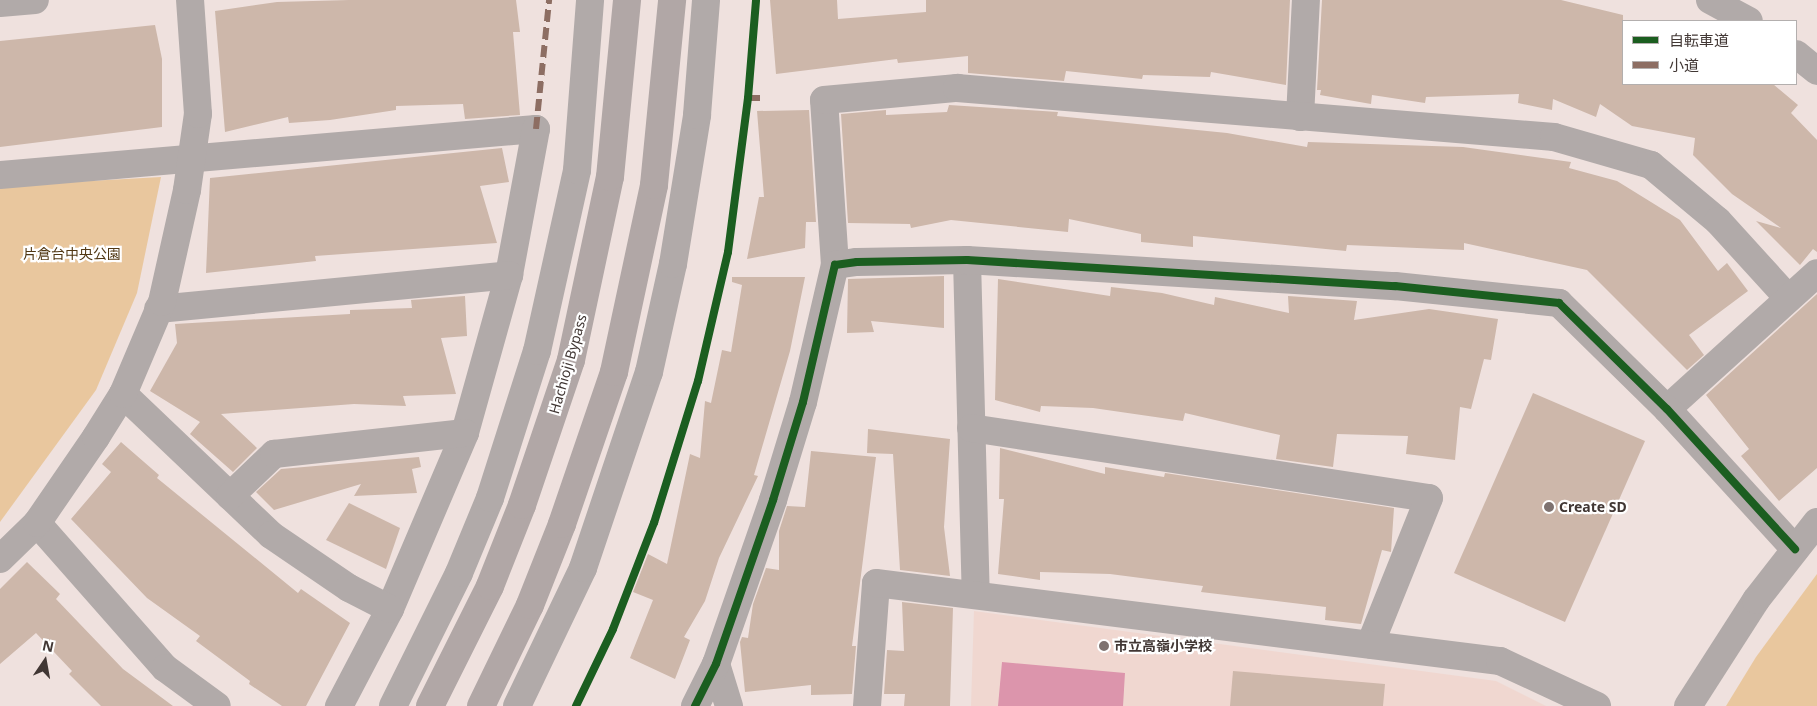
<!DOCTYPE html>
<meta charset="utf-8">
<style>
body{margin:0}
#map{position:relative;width:1817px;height:706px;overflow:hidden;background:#efe1de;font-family:"Noto Sans","Noto Sans JP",sans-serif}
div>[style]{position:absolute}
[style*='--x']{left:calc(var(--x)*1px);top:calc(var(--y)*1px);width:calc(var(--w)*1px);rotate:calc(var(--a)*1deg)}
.built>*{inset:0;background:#f0d7d0}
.green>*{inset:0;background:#e9c79e}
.water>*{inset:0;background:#dc95ac}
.building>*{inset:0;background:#cdb7aa}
.minor>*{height:28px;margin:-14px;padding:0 14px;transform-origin:14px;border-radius:14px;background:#b1aaa9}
.highway>*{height:28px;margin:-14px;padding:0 14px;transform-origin:14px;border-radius:14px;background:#b1a7a6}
.quiet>*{height:6px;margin-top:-3px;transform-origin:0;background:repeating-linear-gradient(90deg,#8d6e63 0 12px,transparent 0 18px)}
.cycleway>*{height:8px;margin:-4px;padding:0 4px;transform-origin:4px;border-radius:4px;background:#1b5e20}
.dots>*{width:14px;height:14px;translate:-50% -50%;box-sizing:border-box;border:2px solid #fff;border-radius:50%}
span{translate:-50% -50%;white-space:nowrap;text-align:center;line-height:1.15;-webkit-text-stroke:4.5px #fff;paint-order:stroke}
.park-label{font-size:14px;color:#513814}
.street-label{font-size:14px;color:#413734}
.poi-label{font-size:14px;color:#413734;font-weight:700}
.left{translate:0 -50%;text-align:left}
.legend{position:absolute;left:1622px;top:20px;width:175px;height:65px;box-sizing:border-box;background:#fff;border:1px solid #b3afae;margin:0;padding:6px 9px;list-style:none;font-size:15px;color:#413734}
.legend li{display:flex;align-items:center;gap:10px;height:25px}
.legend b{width:25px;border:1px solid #b3afae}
.north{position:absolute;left:20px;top:636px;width:50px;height:50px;-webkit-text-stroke:4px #fff;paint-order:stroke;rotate:12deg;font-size:14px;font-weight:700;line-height:20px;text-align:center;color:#413734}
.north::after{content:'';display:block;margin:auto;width:18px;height:22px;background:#413734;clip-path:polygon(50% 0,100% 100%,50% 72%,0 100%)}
</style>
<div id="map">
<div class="built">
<div style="clip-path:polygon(974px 611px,1496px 681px,1546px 706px,971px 706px)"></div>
</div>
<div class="green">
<div style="clip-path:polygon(161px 177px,137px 293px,96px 390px,0 522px,0 186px)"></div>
<div style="clip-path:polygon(1817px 574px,1817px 706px,1726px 706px,1756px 657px)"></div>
</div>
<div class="water">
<div style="clip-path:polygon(1002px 662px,1125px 673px,1123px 706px,998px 706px)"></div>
</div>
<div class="building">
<div style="clip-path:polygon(349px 0,516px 0,520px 32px,513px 32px,520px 115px,465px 119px,463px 104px,396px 106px,396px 110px,330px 120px,289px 123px,288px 117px,225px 132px,215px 11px,277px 2px)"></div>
<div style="clip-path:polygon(770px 0,837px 0,838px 19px,926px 12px,926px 0,1290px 0,1286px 85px,1211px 72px,1210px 77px,1143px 75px,1142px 79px,1066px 71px,1064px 81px,968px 73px,968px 56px,898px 63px,897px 59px,776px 74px)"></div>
<div style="clip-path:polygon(1322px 0,1561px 0,1623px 15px,1623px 84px,1773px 84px,1798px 105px,1791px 113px,1817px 140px,1817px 252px,1813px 249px,1800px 265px,1756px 221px,1781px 228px,1732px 194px,1693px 155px,1695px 138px,1632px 126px,1600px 104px,1596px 117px,1553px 99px,1552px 110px,1518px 103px,1519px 94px,1426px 97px,1425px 103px,1372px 95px,1371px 104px,1320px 95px,1321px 90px,1317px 90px)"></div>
<div style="clip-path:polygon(155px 25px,162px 59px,162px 127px,0 147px,0 41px)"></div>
<div style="clip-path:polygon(949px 105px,1058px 112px,1057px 116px,1227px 133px,1307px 147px,1308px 142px,1463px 147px,1571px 162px,1569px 168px,1617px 181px,1680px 220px,1718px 271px,1727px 263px,1748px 291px,1689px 335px,1704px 355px,1687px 370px,1587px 270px,1464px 243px,1464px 250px,1347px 245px,1346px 251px,1193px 236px,1193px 247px,1141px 242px,1141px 234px,1069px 219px,1068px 232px,951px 220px,911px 228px,910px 224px,848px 223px,841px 114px,886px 110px,886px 115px,947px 112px)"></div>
<div style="clip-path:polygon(809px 110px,816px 222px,806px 222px,805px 248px,747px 259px,759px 197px,764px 197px,757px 111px)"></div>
<div style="clip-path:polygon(502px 148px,509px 182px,480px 186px,497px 243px,315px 256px,316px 261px,206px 273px,210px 178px)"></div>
<div style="clip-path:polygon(944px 276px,944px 328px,871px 321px,874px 332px,847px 333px,848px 279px)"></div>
<div style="clip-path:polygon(732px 277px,805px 277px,790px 351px,754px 475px,758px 476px,719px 558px,705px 601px,684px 637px,690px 640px,675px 679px,630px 658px,653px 600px,633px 592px,648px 554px,667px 564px,690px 454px,700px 458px,705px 401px,711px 403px,722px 350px,731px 352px,742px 285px,732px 282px)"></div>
<div style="clip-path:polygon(998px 279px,1110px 296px,1111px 287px,1162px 293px,1214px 305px,1215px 297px,1289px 313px,1288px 296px,1357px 301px,1354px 320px,1429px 309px,1498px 319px,1491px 360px,1484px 359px,1471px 409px,1460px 407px,1455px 460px,1406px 454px,1408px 436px,1337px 434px,1333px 467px,1276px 459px,1280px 435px,1185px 413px,1183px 421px,1093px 408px,1041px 406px,1040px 412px,995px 400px)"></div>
<div style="clip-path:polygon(1817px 294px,1817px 468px,1779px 501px,1741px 456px,1749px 449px,1706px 395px)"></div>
<div style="clip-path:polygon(465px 296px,467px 336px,441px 338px,456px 394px,403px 396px,406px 406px,354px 404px,221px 414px,257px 448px,233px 472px,190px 434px,200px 422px,150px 391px,177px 343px,175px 324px,350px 314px,350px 310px,412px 308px,411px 300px)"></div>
<div style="clip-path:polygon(1533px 393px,1645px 441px,1565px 622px,1454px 573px)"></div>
<div style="clip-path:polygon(868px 429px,950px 439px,944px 527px,950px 576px,900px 570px,893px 454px,867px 453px)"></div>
<div style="clip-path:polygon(121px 442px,159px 475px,157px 478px,298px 593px,301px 589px,350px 623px,306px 706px,282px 706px,249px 684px,250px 681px,196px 641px,200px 636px,147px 598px,71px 519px,111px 472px,102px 464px)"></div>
<div style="clip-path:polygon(1000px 448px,1105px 474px,1105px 467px,1164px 477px,1165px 473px,1394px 508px,1391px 552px,1382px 550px,1361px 624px,1325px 620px,1326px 607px,1201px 592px,1203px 586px,1110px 574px,1040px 572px,1040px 580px,998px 574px,1004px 499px,999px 499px)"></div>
<div style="clip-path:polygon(811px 451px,876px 457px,852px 646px,856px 646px,852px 694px,811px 695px,811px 685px,745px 692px,740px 642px,742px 637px,748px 638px,753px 604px,766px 568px,779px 570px,779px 531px,787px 506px,805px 507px)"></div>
<div style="clip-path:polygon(419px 457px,421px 467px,412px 469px,417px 493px,354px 496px,361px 484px,274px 510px,256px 492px,281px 469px)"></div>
<div style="clip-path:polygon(349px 503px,400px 528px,386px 569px,326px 540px)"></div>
<div style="clip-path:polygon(27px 562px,60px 594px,56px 599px,123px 669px,173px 706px,101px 706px,69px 674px,72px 671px,36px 633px,0 664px,0 589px)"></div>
<div style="clip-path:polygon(902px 602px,953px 608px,950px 706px,904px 706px,905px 694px,884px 694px,887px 650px,904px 651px)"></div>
<div style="clip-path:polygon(1233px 671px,1385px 684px,1383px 706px,1230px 706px)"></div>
</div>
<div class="minor">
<div style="--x:1710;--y:0;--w:44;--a:28.3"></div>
<div style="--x:0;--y:3;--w:35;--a:-5"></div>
<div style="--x:1796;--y:54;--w:27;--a:39"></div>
<div style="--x:1300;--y:117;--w:117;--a:-87.1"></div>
<div style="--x:0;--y:175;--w:538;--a:-4.91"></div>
<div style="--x:536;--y:129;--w:148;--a:100.5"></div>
<div style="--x:509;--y:275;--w:164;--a:105.6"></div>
<div style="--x:465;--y:433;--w:191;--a:113.1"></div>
<div style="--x:390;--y:609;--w:110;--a:117.7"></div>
<div style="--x:967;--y:260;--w:335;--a:88.5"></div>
<div style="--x:835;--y:265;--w:165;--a:-93.8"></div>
<div style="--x:824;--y:100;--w:134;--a:-5.2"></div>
<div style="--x:957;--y:88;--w:599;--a:4.69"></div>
<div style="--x:1554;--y:137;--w:101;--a:16.1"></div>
<div style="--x:1651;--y:165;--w:87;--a:39.9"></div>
<div style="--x:1718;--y:221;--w:104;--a:47.7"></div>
<div style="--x:158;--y:309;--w:353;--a:-5.5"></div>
<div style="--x:123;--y:394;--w:204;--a:43.6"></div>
<div style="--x:271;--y:535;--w:94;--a:34.2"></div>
<div style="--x:349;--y:588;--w:46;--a:27.1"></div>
<div style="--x:1667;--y:409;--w:202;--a:-42.2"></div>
<div style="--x:971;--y:428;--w:463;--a:8.7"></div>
<div style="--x:1429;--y:498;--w:158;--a:111.9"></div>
<div style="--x:230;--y:496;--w:61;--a:-43.7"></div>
<div style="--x:274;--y:454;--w:192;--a:-6.3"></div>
<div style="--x:37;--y:523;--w:193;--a:48.6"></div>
<div style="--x:165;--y:668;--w:64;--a:36.2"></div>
<div style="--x:0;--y:559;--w:52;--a:-44.2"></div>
<div style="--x:37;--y:523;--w:104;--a:-55.5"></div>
<div style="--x:96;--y:437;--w:51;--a:-57.9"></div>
<div style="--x:123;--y:394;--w:100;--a:-67"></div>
<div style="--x:162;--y:302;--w:115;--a:-77.4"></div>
<div style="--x:187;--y:190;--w:77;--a:-81.8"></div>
<div style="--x:198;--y:114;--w:114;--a:-94"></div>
<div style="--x:716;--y:664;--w:44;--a:72.8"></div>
<div style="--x:393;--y:706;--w:148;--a:-63.6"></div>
<div style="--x:459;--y:573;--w:81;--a:-67.5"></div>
<div style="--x:490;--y:498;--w:154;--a:-72.3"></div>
<div style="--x:537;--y:351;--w:185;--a:-77.5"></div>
<div style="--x:577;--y:170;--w:170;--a:-85.6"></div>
<div style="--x:517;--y:706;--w:153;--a:-64.4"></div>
<div style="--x:583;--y:568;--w:207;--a:-71.4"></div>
<div style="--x:649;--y:372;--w:111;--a:-77.5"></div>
<div style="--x:673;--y:264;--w:151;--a:-80.8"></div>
<div style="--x:697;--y:115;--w:115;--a:-85.5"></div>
<div style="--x:695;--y:706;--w:47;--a:-63.4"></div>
<div style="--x:716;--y:664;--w:174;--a:-70.8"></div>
<div style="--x:773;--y:500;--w:102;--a:-73"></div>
<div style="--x:803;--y:402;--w:141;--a:-76.9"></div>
<div style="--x:835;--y:265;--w:22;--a:-8"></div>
<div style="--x:857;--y:262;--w:110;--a:-1"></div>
<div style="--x:967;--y:260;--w:429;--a:3.5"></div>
<div style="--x:1395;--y:286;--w:165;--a:5.9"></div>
<div style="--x:1559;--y:303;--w:151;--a:44.5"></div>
<div style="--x:1667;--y:409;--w:190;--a:47.6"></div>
<div style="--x:867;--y:706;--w:123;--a:-85.8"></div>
<div style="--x:876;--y:583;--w:629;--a:7.13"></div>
<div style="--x:1500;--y:661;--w:107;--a:24.9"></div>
<div style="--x:1688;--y:706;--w:126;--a:-57.3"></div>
<div style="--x:1756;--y:600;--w:99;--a:-52"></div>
</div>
<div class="highway">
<div style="--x:430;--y:706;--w:134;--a:-63.4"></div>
<div style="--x:490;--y:586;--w:87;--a:-68.4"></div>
<div style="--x:522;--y:505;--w:153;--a:-71.3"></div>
<div style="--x:571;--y:360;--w:187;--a:-78"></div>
<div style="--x:610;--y:177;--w:178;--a:-84.5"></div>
<div style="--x:481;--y:706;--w:112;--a:-64.1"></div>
<div style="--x:530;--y:605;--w:87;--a:-68.4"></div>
<div style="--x:562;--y:524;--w:161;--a:-71.1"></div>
<div style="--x:614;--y:372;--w:191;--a:-77.9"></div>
<div style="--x:654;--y:185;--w:186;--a:-84.4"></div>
</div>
<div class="quiet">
<div style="--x:748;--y:98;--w:13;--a:0"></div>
<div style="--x:536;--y:129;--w:130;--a:-84.2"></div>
</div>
<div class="cycleway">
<div style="--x:576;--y:706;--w:85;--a:-64.3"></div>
<div style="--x:613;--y:629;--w:114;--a:-68.9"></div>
<div style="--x:654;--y:523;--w:149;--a:-72.8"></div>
<div style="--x:698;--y:381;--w:132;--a:-76.9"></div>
<div style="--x:728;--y:252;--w:155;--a:-82.6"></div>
<div style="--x:748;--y:98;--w:98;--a:-85.3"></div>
<div style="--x:695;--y:706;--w:47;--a:-63.4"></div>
<div style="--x:716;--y:664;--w:174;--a:-70.8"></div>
<div style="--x:773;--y:500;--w:102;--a:-73"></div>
<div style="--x:803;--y:402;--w:141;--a:-76.9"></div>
<div style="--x:835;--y:265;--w:22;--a:-8"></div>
<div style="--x:857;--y:262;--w:110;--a:-1"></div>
<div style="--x:967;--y:260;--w:429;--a:3.5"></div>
<div style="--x:1395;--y:286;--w:165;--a:5.9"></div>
<div style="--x:1559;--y:303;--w:151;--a:44.5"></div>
<div style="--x:1667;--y:409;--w:190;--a:47.6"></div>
</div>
<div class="dots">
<div style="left:1549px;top:507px;background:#7e7270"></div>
<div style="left:1104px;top:646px;background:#7e7270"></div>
</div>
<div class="park-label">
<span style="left:72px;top:254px">片倉台中央公園</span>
</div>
<div class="street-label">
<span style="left:568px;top:364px;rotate:-74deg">Hachioji Bypass</span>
</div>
<div class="poi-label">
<span class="left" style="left:1559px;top:507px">Create SD</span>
<span class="left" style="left:1114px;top:646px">市立高嶺小学校</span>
</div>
<ul class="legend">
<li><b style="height:6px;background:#1b5e20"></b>自転車道</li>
<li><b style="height:6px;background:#8d6e63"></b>小道</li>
</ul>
<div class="north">N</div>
</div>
